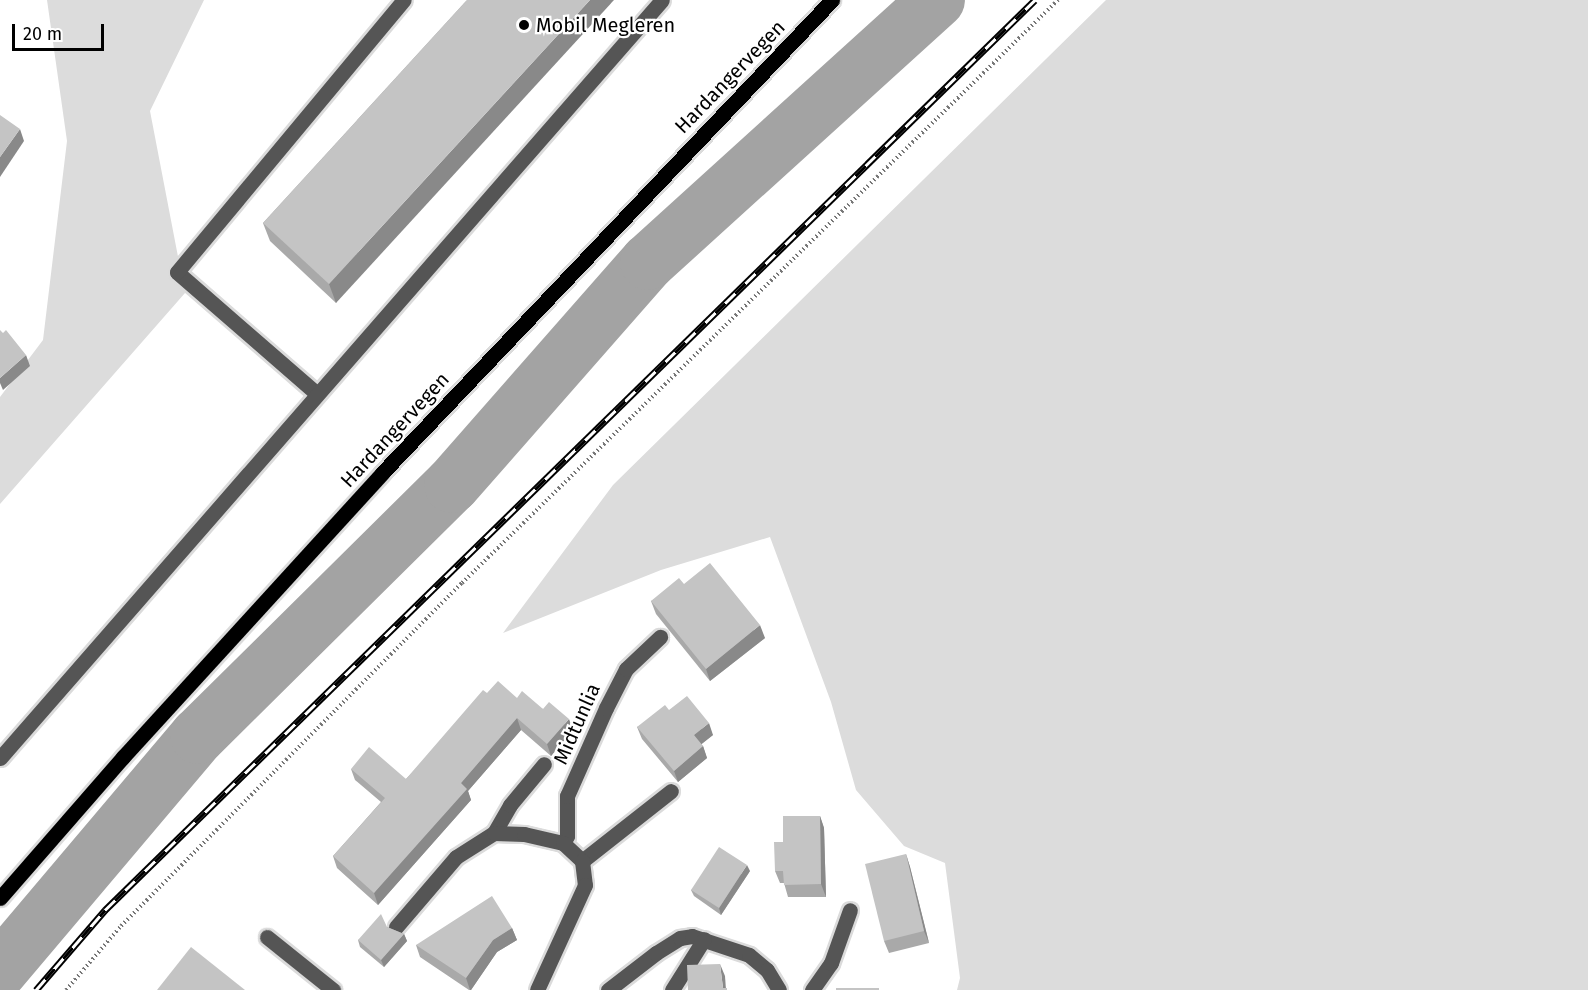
<!DOCTYPE html>
<style>
body{margin:0}
#map{position:relative;width:1588px;height:990px;overflow:hidden;background:#fff;font-family:"Fira Sans",sans-serif}
div>[style]{position:absolute}
[style*='--x']{left:calc(var(--x)*1px);top:calc(var(--y)*1px);width:calc(var(--w)*1px);rotate:calc(var(--a)*1deg)}
.green>*{inset:0;background:#dcdcdc}
.river>*{height:56px;margin:-28px;padding:0 28px;transform-origin:28px;border-radius:28px;background:#a3a3a3}
.path>*{height:4px;margin-top:-2px;transform-origin:0;background:repeating-linear-gradient(90deg,#777 0 1.5px,transparent 0 4.5px)}
.roads{filter:drop-shadow(2px 0 #dbdbdb) drop-shadow(-2px 0 #dbdbdb) drop-shadow(0 2px #dbdbdb) drop-shadow(0 -2px #dbdbdb)}
.minor>*{height:15px;margin:-7.5px;padding:0 7.5px;transform-origin:7.5px;border-radius:7.5px;background:#555}
.major>*{height:15px;margin:-7.5px;padding:0 7.5px;transform-origin:7.5px;border-radius:7.5px;background:#000}
.rail>*{height:7px;margin-top:-3.5px;transform-origin:0;background:repeating-linear-gradient(90deg,#fff 0 14px,#000 0 28px);box-sizing:border-box;border-block:2px solid #000}
.wall>*{inset:0;background:#a9a9a9}
.shaded-wall>*{inset:0;background:#898989}
.building>*{inset:0;background:#c4c4c4}
.dots>*{width:16px;height:16px;translate:-50% -50%;box-sizing:border-box;border:3px solid #fff;border-radius:50%}
span{translate:-50% -50%;white-space:nowrap;text-align:center;line-height:1.15;-webkit-text-stroke:4.5px #fff;paint-order:stroke}
.poi-label{font-size:20px;color:#000}
.left{translate:0 -50%;text-align:left}
.street-label{font-size:20px;color:#000}
.scale{position:absolute;left:12px;top:24px;width:92px;height:27px;box-sizing:border-box;border:3px solid #000;border-top:0;padding-left:8px;font-size:18px;line-height:21px;white-space:nowrap;color:#000;-webkit-text-stroke:4px #fff;paint-order:stroke}
</style>
<div id="map">
<div class="green">
<div style="clip-path:polygon(47px 0,204px 0,150px 111px,185px 293px,0 504px,0 397px,43px 340px,67px 141px)"></div>
<div style="clip-path:polygon(1106px 0,1588px 0,1588px 990px,957px 990px,960px 978px,945px 863px,904px 846px,856px 790px,831px 702px,770px 537px,661px 570px,503px 633px,613px 485px)"></div>
</div>
<div class="river">
<div style="--x:0;--y:970;--w:307;--a:-49.8"></div>
<div style="--x:198;--y:736;--w:357;--a:-44.7"></div>
<div style="--x:452;--y:485;--w:297;--a:-48.7"></div>
<div style="--x:648;--y:262;--w:390;--a:-42.2"></div>
</div>
<div class="path">
<div style="--x:66;--y:990;--w:84;--a:-49.3"></div>
<div style="--x:121;--y:926;--w:484;--a:-45.2"></div>
<div style="--x:462;--y:583;--w:834;--a:-44.37"></div>
</div>
<div class="roads">
<div class="minor">
<div style="--x:316;--y:393;--w:184;--a:-139"></div>
<div style="--x:177;--y:272;--w:354;--a:-50.2"></div>
<div style="--x:0;--y:758;--w:1006;--a:-48.87"></div>
<div style="--x:494;--y:833;--w:32;--a:-60"></div>
<div style="--x:510;--y:805;--w:53;--a:-50.3"></div>
<div style="--x:563;--y:843;--w:8;--a:-60"></div>
<div style="--x:567;--y:836;--w:40;--a:-90"></div>
<div style="--x:567;--y:796;--w:96;--a:-66.1"></div>
<div style="--x:606;--y:708;--w:44;--a:-62.9"></div>
<div style="--x:626;--y:669;--w:47;--a:-43.3"></div>
<div style="--x:582;--y:861;--w:113;--a:-38.2"></div>
<div style="--x:396;--y:927;--w:92;--a:-49.4"></div>
<div style="--x:456;--y:857;--w:45;--a:-32.3"></div>
<div style="--x:494;--y:833;--w:30;--a:2"></div>
<div style="--x:524;--y:834;--w:40;--a:13"></div>
<div style="--x:563;--y:843;--w:26;--a:43"></div>
<div style="--x:582;--y:861;--w:24;--a:83"></div>
<div style="--x:585;--y:885;--w:115;--a:114.6"></div>
<div style="--x:267;--y:937;--w:85;--a:38.8"></div>
<div style="--x:608;--y:990;--w:61;--a:-37.6"></div>
<div style="--x:656;--y:953;--w:28;--a:-32"></div>
<div style="--x:680;--y:938;--w:12;--a:-9"></div>
<div style="--x:692;--y:936;--w:60;--a:18.4"></div>
<div style="--x:749;--y:955;--w:23;--a:40"></div>
<div style="--x:767;--y:970;--w:23;--a:59"></div>
<div style="--x:672;--y:990;--w:60;--a:-57.9"></div>
<div style="--x:812;--y:990;--w:33;--a:-55"></div>
<div style="--x:831;--y:963;--w:56;--a:-70.3"></div>
</div>
<div class="major">
<div style="--x:0;--y:898;--w:187;--a:-48.9"></div>
<div style="--x:123;--y:757;--w:384;--a:-47.6"></div>
<div style="--x:382;--y:473;--w:653;--a:-46.43"></div>
</div>
</div>
<div class="rail">
<div style="--x:36;--y:990;--w:106;--a:-49.2"></div>
<div style="--x:105;--y:910;--w:1301;--a:-44.38"></div>
</div>
<div class="wall">
<div style="clip-path:polygon(467px 0,336px 303px,270px 241px,263px 223px)"></div>
<div style="clip-path:polygon(684px 584px,765px 638px,710px 681px,656px 614px,651px 601px)"></div>
<div style="clip-path:polygon(487px 693px,517px 698px,543px 709px,573px 730px,551px 756px,521px 730px,468px 791px,471px 800px,378px 905px,337px 868px,333px 856px,381px 802px,355px 780px,351px 769px,406px 779px)"></div>
<div style="clip-path:polygon(669px 710px,713px 735px,701px 744px,703px 746px,707px 758px,678px 782px,642px 739px,637px 727px)"></div>
<div style="clip-path:polygon(820px 816px,824px 828px,826px 897px,788px 897px,784px 883px,780px 883px,775px 871px,783px 842px)"></div>
<div style="clip-path:polygon(906px 854px,910px 867px,929px 943px,889px 953px,884px 941px)"></div>
<div style="clip-path:polygon(750px 871px,721px 915px,694px 896px,691px 890px)"></div>
<div style="clip-path:polygon(387px 927px,404px 934px,407px 941px,384px 967px,360px 947px,358px 940px)"></div>
<div style="clip-path:polygon(512px 928px,517px 940px,497px 952px,471px 990px,469px 990px,420px 957px,416px 945px)"></div>
</div>
<div class="shaded-wall">
<div style="clip-path:polygon(590px 0,614px 0,336px 303px,329px 284px)"></div>
<div style="clip-path:polygon(20px 129px,24px 141px,0 177px,0 157px)"></div>
<div style="clip-path:polygon(26px 355px,30px 366px,3px 390px,0 383px,0 378px)"></div>
<div style="clip-path:polygon(760px 625px,765px 638px,710px 681px,706px 669px)"></div>
<div style="clip-path:polygon(517px 718px,521px 730px,468px 791px,471px 800px,378px 905px,374px 893px,461px 783px)"></div>
<div style="clip-path:polygon(569px 719px,573px 730px,551px 756px,547px 744px)"></div>
<div style="clip-path:polygon(709px 723px,713px 735px,698px 747px,694px 735px)"></div>
<div style="clip-path:polygon(703px 746px,707px 758px,678px 782px,674px 771px)"></div>
<div style="clip-path:polygon(820px 816px,824px 828px,826px 897px,821px 884px)"></div>
<div style="clip-path:polygon(906px 854px,910px 867px,929px 943px,924px 931px)"></div>
<div style="clip-path:polygon(747px 865px,750px 871px,721px 915px,719px 908px)"></div>
<div style="clip-path:polygon(512px 928px,517px 940px,497px 952px,471px 990px,470px 990px,466px 978px,493px 940px)"></div>
<div style="clip-path:polygon(404px 934px,407px 941px,384px 967px,381px 960px)"></div>
<div style="clip-path:polygon(720px 964px,725px 976px,726px 990px,723px 988px)"></div>
</div>
<div class="building">
<div style="clip-path:polygon(467px 0,590px 0,329px 284px,263px 223px)"></div>
<div style="clip-path:polygon(0 115px,20px 129px,0 157px)"></div>
<div style="clip-path:polygon(0 330px,3px 333px,6px 330px,26px 355px,0 378px)"></div>
<div style="clip-path:polygon(710px 563px,760px 625px,706px 669px,651px 601px,679px 578px,684px 584px)"></div>
<div style="clip-path:polygon(498px 681px,517px 698px,522px 691px,543px 709px,549px 702px,569px 719px,547px 744px,517px 718px,461px 783px,467px 789px,374px 893px,333px 856px,385px 798px,351px 769px,369px 747px,406px 779px,483px 690px,487px 693px)"></div>
<div style="clip-path:polygon(687px 696px,709px 723px,694px 735px,703px 746px,674px 771px,637px 727px,665px 705px,669px 710px)"></div>
<div style="clip-path:polygon(783px 816px,820px 816px,821px 884px,784px 885px,783px 871px,775px 871px,774px 842px,783px 842px)"></div>
<div style="clip-path:polygon(719px 847px,747px 865px,719px 908px,691px 890px)"></div>
<div style="clip-path:polygon(906px 854px,924px 931px,884px 941px,865px 864px)"></div>
<div style="clip-path:polygon(492px 896px,512px 928px,493px 940px,466px 978px,416px 945px)"></div>
<div style="clip-path:polygon(381px 914px,387px 927px,404px 934px,381px 960px,358px 940px)"></div>
<div style="clip-path:polygon(191px 947px,245px 990px,157px 990px)"></div>
<div style="clip-path:polygon(720px 964px,723px 988px,727px 988px,727px 990px,680px 990px,688px 990px,687px 965px)"></div>
<div style="clip-path:polygon(836px 988px,879px 988px,879px 990px,836px 990px)"></div>
</div>
<div class="dots">
<div style="left:524px;top:25px;background:#000"></div>
</div>
<div class="poi-label">
<span class="left" style="left:536px;top:25px">Mobil Megleren</span>
</div>
<div class="street-label">
<span style="left:730px;top:77px;rotate:-46deg">Hardangervegen</span>
<span style="left:395px;top:430px;rotate:-47deg">Hardangervegen</span>
<span style="left:577px;top:724px;rotate:-66deg">Midtunlia</span>
</div>
<div class="scale">20 m</div>
</div>
